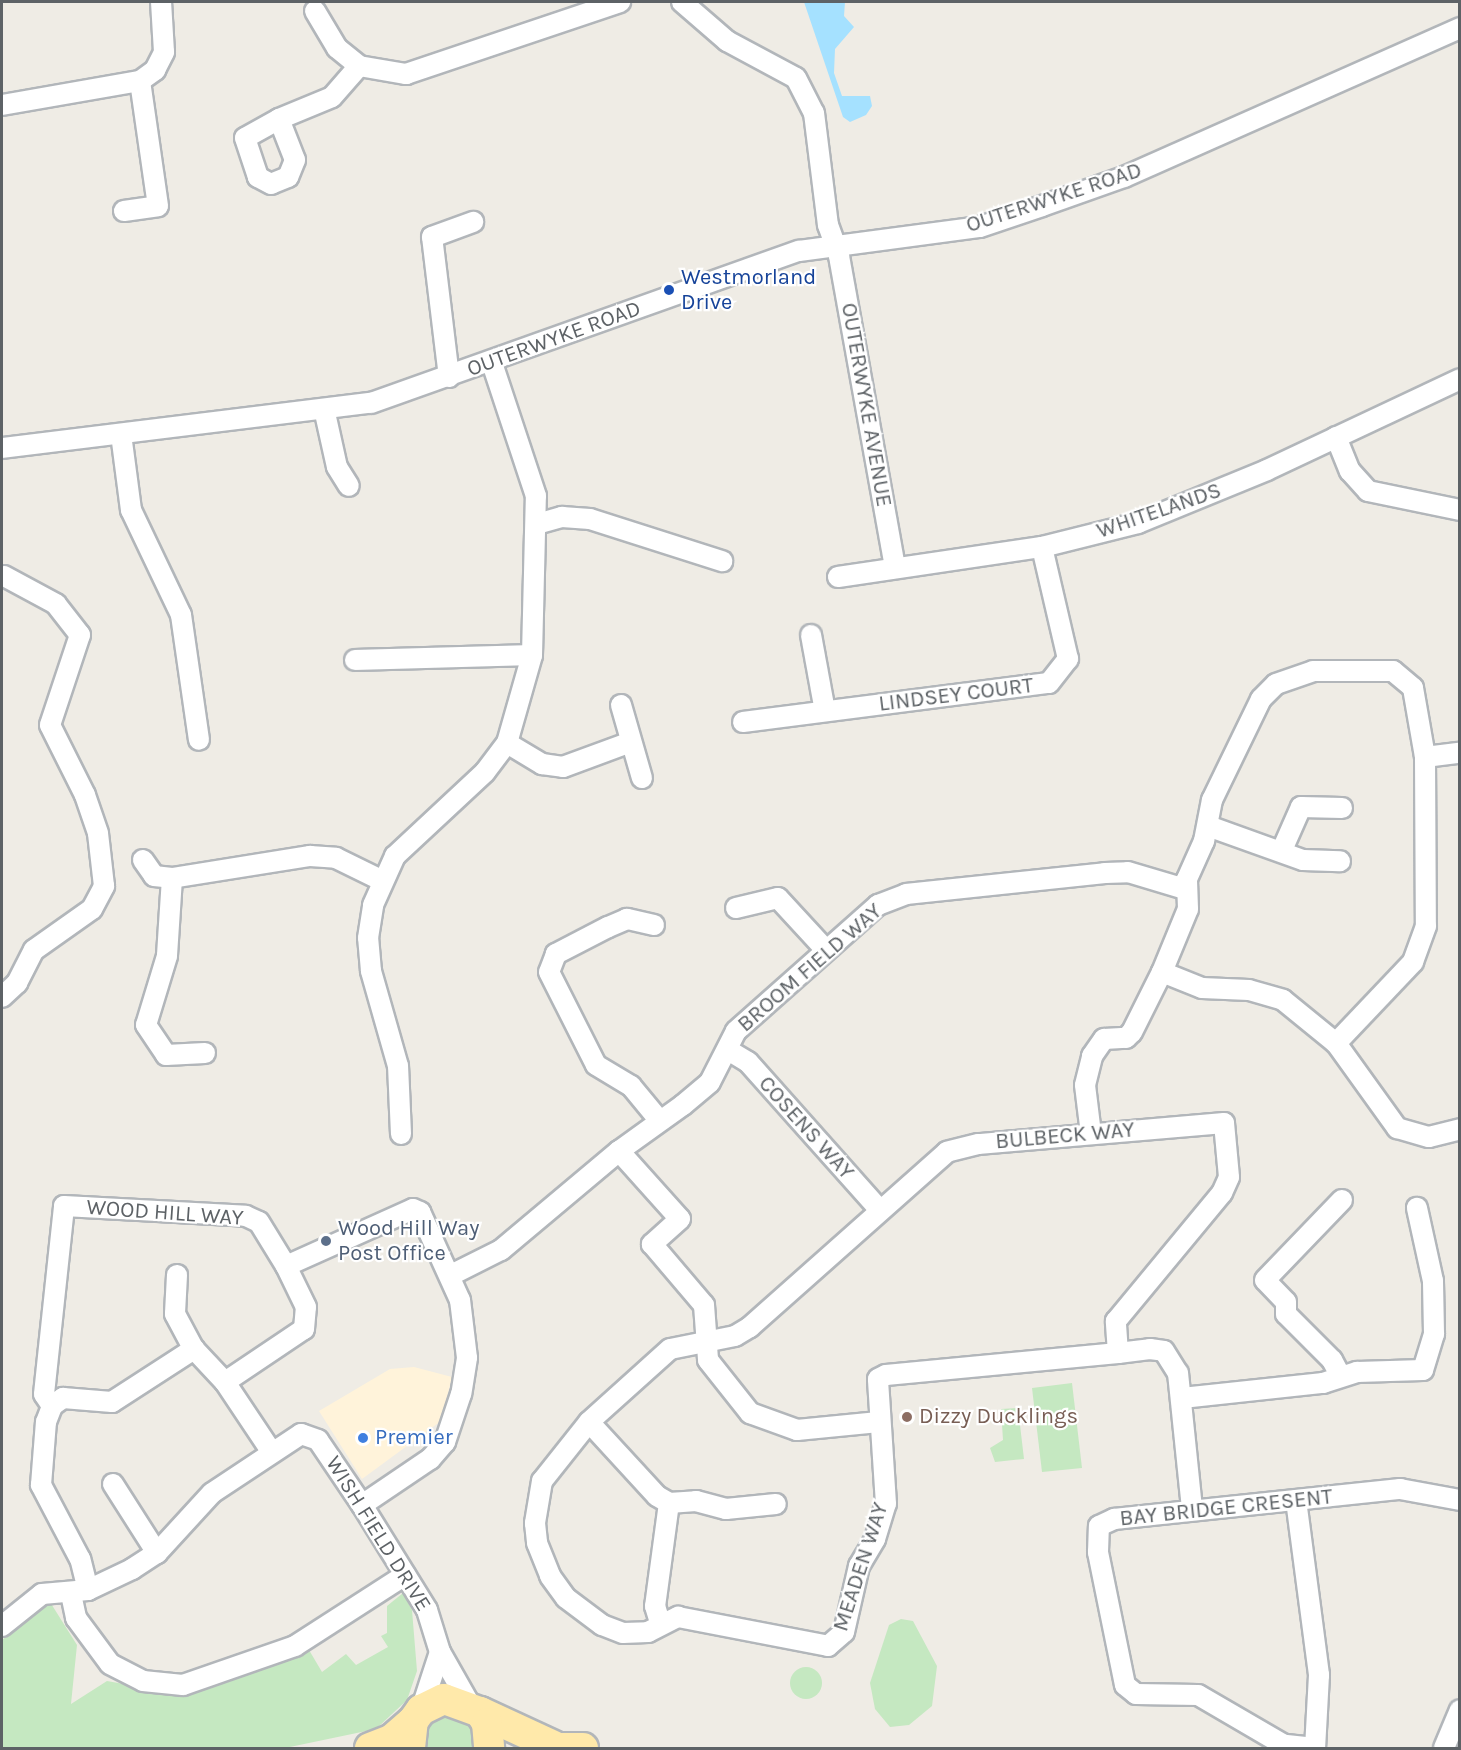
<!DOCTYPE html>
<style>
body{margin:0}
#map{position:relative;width:1461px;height:1750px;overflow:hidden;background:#efece5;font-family:Karla,sans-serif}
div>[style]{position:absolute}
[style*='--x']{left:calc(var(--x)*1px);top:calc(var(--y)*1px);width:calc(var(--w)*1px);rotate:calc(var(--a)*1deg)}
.commercial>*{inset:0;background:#fff3da}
.green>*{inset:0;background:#c5e8c1}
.round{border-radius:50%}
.water>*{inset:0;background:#a5e1ff}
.roads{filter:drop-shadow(2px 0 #b2b6ba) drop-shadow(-2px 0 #b2b6ba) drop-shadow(0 2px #b2b6ba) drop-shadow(0 -2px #b2b6ba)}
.minor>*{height:20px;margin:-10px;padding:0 10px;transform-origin:10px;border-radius:10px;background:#fff}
.primary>*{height:30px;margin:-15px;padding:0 15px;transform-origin:15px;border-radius:15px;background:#ffe9aa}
.dots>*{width:16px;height:16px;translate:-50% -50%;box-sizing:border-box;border:3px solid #fff;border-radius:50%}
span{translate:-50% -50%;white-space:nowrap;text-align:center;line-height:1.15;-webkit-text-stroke:4.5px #fff;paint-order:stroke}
.street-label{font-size:22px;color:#5d6266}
.transit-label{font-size:22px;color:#164399}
.left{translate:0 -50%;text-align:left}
.service-label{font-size:22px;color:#4e5e75}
.education-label{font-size:22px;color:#785e54}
.shop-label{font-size:22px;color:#366cbe}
.frame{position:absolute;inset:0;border:3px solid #5d6266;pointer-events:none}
</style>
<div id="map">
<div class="commercial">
<div style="clip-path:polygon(414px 1367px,452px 1377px,441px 1421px,362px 1479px,319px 1411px,390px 1369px)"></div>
</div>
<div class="green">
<div style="clip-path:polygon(1072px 1383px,1082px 1468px,1042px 1472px,1032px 1388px)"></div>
<div style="clip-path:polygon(1018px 1408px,1024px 1459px,995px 1462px,990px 1448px,1003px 1440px,1001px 1409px)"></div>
<div style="clip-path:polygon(403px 1593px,412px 1610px,417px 1671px,407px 1700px,376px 1729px,285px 1748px,2px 1748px,2px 1640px,50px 1602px,77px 1645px,71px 1704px,107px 1681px,157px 1690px,226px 1683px,309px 1650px,322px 1672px,346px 1654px,356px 1665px,388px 1647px,381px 1636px,387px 1633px,387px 1606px)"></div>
<div style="clip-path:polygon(901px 1619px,913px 1621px,937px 1666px,932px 1706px,909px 1725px,890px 1727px,875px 1709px,870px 1683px,889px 1625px)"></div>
<div class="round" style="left:790px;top:1667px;width:32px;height:32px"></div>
<div style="clip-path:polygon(447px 1712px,472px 1722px,478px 1748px,422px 1748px,421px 1735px,431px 1719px)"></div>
</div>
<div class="water">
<div style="clip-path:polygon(804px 2px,845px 2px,844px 16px,854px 27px,835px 49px,834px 73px,842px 96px,870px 96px,872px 106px,866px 115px,850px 122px,843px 117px)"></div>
</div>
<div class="roads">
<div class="minor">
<div style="--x:682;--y:2;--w:60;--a:40.9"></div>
<div style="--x:727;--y:41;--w:78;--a:28.2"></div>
<div style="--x:796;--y:78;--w:39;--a:63"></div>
<div style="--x:814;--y:113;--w:113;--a:82.9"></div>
<div style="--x:828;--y:225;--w:33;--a:70"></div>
<div style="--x:839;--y:256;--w:317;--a:79.8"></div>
<div style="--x:315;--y:11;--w:43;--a:59.3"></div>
<div style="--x:337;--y:48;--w:28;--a:39"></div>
<div style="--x:359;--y:66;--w:48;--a:9.7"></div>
<div style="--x:406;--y:74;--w:226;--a:-18.6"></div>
<div style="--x:2;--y:105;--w:140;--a:-9.9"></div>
<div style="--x:140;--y:81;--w:19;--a:-36"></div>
<div style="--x:155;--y:70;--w:20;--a:-63"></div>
<div style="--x:164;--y:52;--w:50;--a:-93.4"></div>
<div style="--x:279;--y:119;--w:44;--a:68.7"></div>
<div style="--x:295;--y:160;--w:18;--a:112"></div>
<div style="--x:288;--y:177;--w:18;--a:158"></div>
<div style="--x:271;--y:184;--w:15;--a:-152"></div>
<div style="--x:258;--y:177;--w:41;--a:-108.4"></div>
<div style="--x:245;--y:138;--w:39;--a:-29"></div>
<div style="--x:279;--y:119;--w:57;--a:-22.5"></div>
<div style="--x:332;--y:97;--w:41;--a:-48.9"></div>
<div style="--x:124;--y:211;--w:34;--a:-8"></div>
<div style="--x:158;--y:206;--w:126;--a:-98.2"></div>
<div style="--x:449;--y:377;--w:141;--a:-96.9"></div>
<div style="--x:432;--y:237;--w:44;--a:-20.1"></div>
<div style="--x:325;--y:413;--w:55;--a:77.5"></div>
<div style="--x:337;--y:467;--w:22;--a:58"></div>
<div style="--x:121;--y:434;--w:77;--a:82.5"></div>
<div style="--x:131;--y:510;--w:116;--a:64.5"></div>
<div style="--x:181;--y:615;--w:126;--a:81.8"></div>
<div style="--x:1336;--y:437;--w:37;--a:68"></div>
<div style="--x:1350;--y:471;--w:27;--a:48"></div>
<div style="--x:1368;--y:491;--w:94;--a:11.7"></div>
<div style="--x:2;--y:448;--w:372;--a:-7"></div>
<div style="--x:371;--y:403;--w:454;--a:-19.6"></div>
<div style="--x:799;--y:251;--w:183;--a:-7.6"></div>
<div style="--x:980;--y:227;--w:65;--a:-18.7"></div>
<div style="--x:1042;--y:206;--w:87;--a:-19.5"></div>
<div style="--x:1124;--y:177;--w:368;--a:-23.9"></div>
<div style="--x:537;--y:524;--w:26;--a:-16"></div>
<div style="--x:562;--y:517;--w:28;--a:4"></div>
<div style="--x:590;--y:519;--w:139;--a:17.7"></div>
<div style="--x:838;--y:577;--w:206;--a:-8.4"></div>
<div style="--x:1042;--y:547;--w:99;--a:-14"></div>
<div style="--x:1138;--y:523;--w:139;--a:-22.3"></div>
<div style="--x:1267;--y:470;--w:213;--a:-25.2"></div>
<div style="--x:811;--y:635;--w:77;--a:79.6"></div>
<div style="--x:355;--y:660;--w:177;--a:-1.6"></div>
<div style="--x:621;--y:705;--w:76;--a:74"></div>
<div style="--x:743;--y:722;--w:308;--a:-7.3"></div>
<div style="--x:1049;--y:683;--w:31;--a:-52"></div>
<div style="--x:1068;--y:659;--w:115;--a:-103.1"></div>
<div style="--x:507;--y:743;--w:41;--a:31"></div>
<div style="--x:542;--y:764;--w:21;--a:8"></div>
<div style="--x:563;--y:767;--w:69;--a:-20.3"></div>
<div style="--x:1425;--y:757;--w:35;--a:-7"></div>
<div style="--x:1208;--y:826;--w:101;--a:19.7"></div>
<div style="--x:1303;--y:860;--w:37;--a:2"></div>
<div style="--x:1282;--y:850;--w:47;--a:-66.2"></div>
<div style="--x:1301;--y:807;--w:41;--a:1.4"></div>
<div style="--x:143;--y:860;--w:19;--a:55"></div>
<div style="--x:154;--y:876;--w:18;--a:6"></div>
<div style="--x:172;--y:878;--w:140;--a:-9.1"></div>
<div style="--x:310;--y:856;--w:26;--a:4"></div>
<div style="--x:336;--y:858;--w:50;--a:26.1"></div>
<div style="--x:172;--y:878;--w:78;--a:93.7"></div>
<div style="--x:167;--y:956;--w:72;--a:106.9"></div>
<div style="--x:146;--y:1025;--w:36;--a:56"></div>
<div style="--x:166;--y:1055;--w:39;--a:-3"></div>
<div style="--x:736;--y:908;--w:43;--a:-13.4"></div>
<div style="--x:778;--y:898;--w:71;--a:47.3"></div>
<div style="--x:654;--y:925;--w:28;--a:-167"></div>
<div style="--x:627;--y:919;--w:21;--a:157"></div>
<div style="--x:608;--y:927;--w:59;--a:152.6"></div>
<div style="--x:556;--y:954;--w:19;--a:111"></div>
<div style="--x:549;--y:972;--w:104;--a:63.2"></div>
<div style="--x:596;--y:1065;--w:41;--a:31"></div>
<div style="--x:631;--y:1086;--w:44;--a:50.5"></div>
<div style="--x:1162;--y:972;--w:43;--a:21.8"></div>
<div style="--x:1202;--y:988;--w:47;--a:2.4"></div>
<div style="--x:1249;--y:990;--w:35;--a:16"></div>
<div style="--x:1283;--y:1000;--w:68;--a:39.1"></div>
<div style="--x:1336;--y:1043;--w:105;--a:54.3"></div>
<div style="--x:1397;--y:1128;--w:33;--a:16"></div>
<div style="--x:1429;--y:1137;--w:32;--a:-14"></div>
<div style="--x:2;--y:997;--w:21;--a:-43"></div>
<div style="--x:17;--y:983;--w:37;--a:-63"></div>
<div style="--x:34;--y:950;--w:71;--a:-35.3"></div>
<div style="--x:92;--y:909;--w:26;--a:-62"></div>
<div style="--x:104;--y:886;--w:53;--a:-96.5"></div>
<div style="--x:98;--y:833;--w:40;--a:-108.9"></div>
<div style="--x:85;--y:795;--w:78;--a:-116.6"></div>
<div style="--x:50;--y:725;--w:95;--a:-71.6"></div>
<div style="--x:80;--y:635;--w:39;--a:-128"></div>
<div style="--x:56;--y:604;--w:59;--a:-151.7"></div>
<div style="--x:728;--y:1050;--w:23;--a:31"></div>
<div style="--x:748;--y:1062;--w:198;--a:48.3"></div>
<div style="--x:401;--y:1134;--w:68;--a:-92.5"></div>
<div style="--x:398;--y:1066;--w:99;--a:-105.9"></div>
<div style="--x:371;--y:971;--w:33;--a:-95"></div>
<div style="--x:368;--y:938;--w:33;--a:-81"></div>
<div style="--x:373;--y:905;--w:54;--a:-65.8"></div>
<div style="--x:395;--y:856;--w:123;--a:-43"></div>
<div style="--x:485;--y:772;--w:36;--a:-53"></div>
<div style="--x:507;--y:743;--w:91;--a:-74.1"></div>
<div style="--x:532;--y:655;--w:159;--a:-88.6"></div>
<div style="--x:536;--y:496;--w:140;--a:-108.3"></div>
<div style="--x:1091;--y:1134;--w:49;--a:-97"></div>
<div style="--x:1085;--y:1085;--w:30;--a:-76"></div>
<div style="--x:1092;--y:1056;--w:21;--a:-55"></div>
<div style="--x:1104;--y:1039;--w:22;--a:-3"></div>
<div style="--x:1126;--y:1038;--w:8;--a:-45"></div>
<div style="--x:1132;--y:1032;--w:67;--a:-63.4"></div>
<div style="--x:1162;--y:972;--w:68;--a:-67.6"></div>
<div style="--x:1188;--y:909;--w:30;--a:-92"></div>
<div style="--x:1187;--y:879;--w:42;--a:-65.9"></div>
<div style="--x:1204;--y:841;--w:42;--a:-79"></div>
<div style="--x:1212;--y:800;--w:112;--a:-64.1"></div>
<div style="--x:1261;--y:699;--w:21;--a:-45"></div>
<div style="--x:1276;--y:684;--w:39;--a:-19"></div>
<div style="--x:1313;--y:671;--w:80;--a:0"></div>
<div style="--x:1393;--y:671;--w:26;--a:40"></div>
<div style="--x:1413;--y:688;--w:70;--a:80.1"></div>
<div style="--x:1425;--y:757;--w:169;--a:89.7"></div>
<div style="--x:1426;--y:926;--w:38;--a:110"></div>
<div style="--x:1413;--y:962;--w:112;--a:133.5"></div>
<div style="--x:619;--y:1151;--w:91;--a:48.1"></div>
<div style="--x:680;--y:1219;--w:38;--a:138"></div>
<div style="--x:652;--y:1244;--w:80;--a:49.6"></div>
<div style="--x:704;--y:1305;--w:55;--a:85.8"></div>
<div style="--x:708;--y:1360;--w:68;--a:51.6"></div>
<div style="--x:750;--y:1413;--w:50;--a:19.9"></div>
<div style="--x:797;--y:1430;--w:82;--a:-5.6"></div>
<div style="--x:177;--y:1275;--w:39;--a:93"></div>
<div style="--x:175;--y:1314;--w:40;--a:62"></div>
<div style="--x:451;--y:1275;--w:56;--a:-26.6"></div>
<div style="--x:501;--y:1250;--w:154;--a:-40"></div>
<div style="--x:619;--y:1151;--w:79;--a:-35.7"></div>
<div style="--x:683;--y:1105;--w:35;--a:-40"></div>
<div style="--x:710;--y:1082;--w:57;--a:-63"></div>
<div style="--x:736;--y:1031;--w:190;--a:-41.6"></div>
<div style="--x:878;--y:905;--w:30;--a:-21"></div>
<div style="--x:906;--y:894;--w:200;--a:-6"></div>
<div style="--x:1105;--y:873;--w:23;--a:-2"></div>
<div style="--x:1128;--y:872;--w:59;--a:16.6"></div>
<div style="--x:1118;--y:1353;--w:32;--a:-94"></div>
<div style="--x:1116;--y:1321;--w:166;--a:-50.4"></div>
<div style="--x:1222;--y:1193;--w:17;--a:-66"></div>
<div style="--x:1229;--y:1177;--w:54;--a:-95.3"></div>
<div style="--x:1224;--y:1123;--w:247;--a:175.1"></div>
<div style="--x:978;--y:1144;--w:32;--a:166"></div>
<div style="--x:947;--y:1152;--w:264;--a:138.4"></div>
<div style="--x:750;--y:1327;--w:17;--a:149"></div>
<div style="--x:735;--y:1336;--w:66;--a:168.7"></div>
<div style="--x:670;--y:1349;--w:109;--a:138"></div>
<div style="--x:589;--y:1422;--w:75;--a:128.5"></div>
<div style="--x:542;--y:1481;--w:43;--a:99.5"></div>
<div style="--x:535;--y:1523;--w:20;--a:84"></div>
<div style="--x:537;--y:1543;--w:35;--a:68"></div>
<div style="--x:550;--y:1576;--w:27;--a:54"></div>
<div style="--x:566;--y:1598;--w:45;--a:36.9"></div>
<div style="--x:602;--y:1625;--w:22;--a:21"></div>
<div style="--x:623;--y:1633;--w:25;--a:-2"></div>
<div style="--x:648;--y:1632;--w:34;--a:-27"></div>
<div style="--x:678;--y:1617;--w:153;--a:10.9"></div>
<div style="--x:828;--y:1646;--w:21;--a:-41"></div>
<div style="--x:844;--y:1632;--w:68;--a:-77.2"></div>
<div style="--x:859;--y:1566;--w:31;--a:-59"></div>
<div style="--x:875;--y:1539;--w:37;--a:-73"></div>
<div style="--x:886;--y:1504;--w:125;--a:-93.7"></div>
<div style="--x:878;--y:1379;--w:9;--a:-27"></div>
<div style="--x:886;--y:1375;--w:233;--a:-5.4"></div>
<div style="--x:1118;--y:1353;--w:32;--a:-7"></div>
<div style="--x:1150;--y:1349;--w:14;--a:8"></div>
<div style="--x:1164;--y:1351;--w:26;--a:58"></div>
<div style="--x:1178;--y:1373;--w:137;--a:84.1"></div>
<div style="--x:1340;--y:1375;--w:17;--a:-118"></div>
<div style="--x:1332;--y:1360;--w:65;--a:-135"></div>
<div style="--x:1286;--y:1314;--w:12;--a:-90"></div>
<div style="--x:1286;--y:1302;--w:30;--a:-134"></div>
<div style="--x:1265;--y:1280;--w:111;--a:-46.1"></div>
<div style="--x:1182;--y:1398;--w:142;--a:-6.1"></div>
<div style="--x:1323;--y:1383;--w:36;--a:-18"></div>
<div style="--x:1357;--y:1372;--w:66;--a:-1.7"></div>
<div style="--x:1423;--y:1370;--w:38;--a:-73"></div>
<div style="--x:1434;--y:1334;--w:53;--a:-91.1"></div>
<div style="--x:1433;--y:1281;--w:75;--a:-102.4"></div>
<div style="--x:52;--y:1406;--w:14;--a:-124"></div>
<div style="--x:44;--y:1394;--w:189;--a:-83.9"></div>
<div style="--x:64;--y:1206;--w:182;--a:3.1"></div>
<div style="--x:246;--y:1216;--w:14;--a:25"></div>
<div style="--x:259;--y:1222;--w:52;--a:58.5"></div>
<div style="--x:286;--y:1266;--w:139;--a:-24.2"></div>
<div style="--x:413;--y:1209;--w:8;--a:23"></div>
<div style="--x:420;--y:1212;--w:97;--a:65.6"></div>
<div style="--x:460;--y:1300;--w:58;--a:83.1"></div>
<div style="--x:467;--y:1358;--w:36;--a:99"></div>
<div style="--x:461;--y:1394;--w:51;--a:108.4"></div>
<div style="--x:445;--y:1442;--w:23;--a:131"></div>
<div style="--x:430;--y:1459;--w:82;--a:145.9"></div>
<div style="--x:589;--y:1422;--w:100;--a:47.4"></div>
<div style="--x:657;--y:1496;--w:14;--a:30"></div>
<div style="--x:669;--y:1503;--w:104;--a:97.7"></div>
<div style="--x:655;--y:1606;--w:17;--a:73"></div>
<div style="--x:271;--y:1451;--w:83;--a:-123.7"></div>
<div style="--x:225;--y:1382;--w:95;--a:-33.9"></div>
<div style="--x:304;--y:1329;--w:22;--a:-85"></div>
<div style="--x:306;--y:1307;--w:46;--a:-116"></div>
<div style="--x:113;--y:1484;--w:82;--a:57.5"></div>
<div style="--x:1296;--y:1500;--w:177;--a:82.5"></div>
<div style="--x:1319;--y:1675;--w:73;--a:93.1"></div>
<div style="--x:669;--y:1503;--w:27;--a:-4"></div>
<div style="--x:696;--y:1501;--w:31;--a:15"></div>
<div style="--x:726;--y:1509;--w:50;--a:-5.7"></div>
<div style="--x:88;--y:1590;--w:32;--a:-104"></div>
<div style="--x:80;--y:1559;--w:84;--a:-117.8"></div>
<div style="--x:41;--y:1485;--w:63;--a:-85.5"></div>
<div style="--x:46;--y:1422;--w:17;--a:-69"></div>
<div style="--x:52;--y:1406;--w:14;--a:-36"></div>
<div style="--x:63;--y:1398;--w:49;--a:4.7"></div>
<div style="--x:112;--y:1402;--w:98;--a:-32.9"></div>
<div style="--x:194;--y:1349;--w:45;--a:46.8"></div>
<div style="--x:71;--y:1594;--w:25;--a:78"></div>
<div style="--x:76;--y:1618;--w:57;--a:53.5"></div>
<div style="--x:110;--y:1664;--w:37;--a:27"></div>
<div style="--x:143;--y:1681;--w:40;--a:5.7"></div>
<div style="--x:183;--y:1685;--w:119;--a:-19.2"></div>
<div style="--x:295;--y:1646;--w:131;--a:-32.8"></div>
<div style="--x:2;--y:1626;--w:51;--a:-38.7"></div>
<div style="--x:42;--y:1594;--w:46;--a:-5"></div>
<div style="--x:88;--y:1590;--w:49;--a:-25.5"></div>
<div style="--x:132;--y:1569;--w:30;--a:-33"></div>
<div style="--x:157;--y:1553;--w:81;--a:-47.5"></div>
<div style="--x:212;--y:1493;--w:107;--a:-33.5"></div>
<div style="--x:301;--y:1434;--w:18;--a:19"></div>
<div style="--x:318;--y:1440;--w:78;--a:55.9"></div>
<div style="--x:362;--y:1505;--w:123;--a:58.2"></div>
<div style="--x:427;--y:1610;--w:44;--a:72.8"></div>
<div style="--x:440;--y:1652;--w:59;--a:60.4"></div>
<div style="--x:421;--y:1710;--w:61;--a:-71.9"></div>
<div style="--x:1315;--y:1748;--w:31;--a:-174"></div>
<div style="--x:1284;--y:1745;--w:99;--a:-149.8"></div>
<div style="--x:1198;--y:1695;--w:62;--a:-179.1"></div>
<div style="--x:1136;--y:1694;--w:14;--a:-141"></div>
<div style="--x:1125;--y:1685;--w:136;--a:-101.5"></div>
<div style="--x:1098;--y:1552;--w:26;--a:-88"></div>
<div style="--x:1099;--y:1526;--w:17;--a:-25"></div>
<div style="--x:1114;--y:1519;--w:288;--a:-6"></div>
<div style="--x:1400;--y:1489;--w:61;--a:10.4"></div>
<div style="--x:1444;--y:1748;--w:41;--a:-67.2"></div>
</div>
<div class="primary">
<div style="--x:480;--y:1712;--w:81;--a:24.7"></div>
<div style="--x:370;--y:1748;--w:22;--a:-21"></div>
<div style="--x:391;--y:1740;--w:29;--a:-41"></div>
<div style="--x:410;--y:1748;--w:27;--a:-84"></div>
<div style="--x:413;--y:1721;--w:14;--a:-54"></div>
<div style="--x:421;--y:1710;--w:25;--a:-26"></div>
<div style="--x:444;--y:1699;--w:38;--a:20"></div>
<div style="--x:480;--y:1712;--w:13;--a:58"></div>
<div style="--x:487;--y:1723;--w:25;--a:85"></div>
<div style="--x:537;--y:1748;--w:46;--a:0"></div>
</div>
</div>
<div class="dots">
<div style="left:669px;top:290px;background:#1a4fb4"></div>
<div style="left:326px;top:1241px;background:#5c6f8a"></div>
<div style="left:907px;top:1417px;background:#8d6e63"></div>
<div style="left:363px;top:1438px;background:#3f7fe0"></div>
</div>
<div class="street-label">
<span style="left:1054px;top:198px;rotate:-18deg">OUTERWYKE ROAD</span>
<span style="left:554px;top:339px;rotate:-20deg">OUTERWYKE ROAD</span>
<span style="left:866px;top:405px;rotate:80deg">OUTERWYKE AVENUE</span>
<span style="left:1159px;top:511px;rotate:-19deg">WHITELANDS</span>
<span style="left:956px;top:695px;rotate:-7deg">LINDSEY COURT</span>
<span style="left:810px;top:968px;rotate:-41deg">BROOM FIELD WAY</span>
<span style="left:806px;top:1128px;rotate:48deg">COSENS WAY</span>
<span style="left:1065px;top:1136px;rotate:-5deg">BULBECK WAY</span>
<span style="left:165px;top:1213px;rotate:4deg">WOOD HILL WAY</span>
<span style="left:1226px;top:1508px;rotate:-6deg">BAY BRIDGE CRESENT</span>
<span style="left:378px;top:1534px;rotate:58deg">WISH FIELD DRIVE</span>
<span style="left:861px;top:1567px;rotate:-72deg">MEADEN WAY</span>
</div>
<div class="transit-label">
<span class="left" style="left:681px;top:290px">Westmorland<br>Drive</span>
</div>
<div class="service-label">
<span class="left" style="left:338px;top:1241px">Wood Hill Way<br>Post Office</span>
</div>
<div class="education-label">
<span class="left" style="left:919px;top:1417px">Dizzy Ducklings</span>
</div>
<div class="shop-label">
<span class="left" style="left:375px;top:1438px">Premier</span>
</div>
<div class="frame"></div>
</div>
